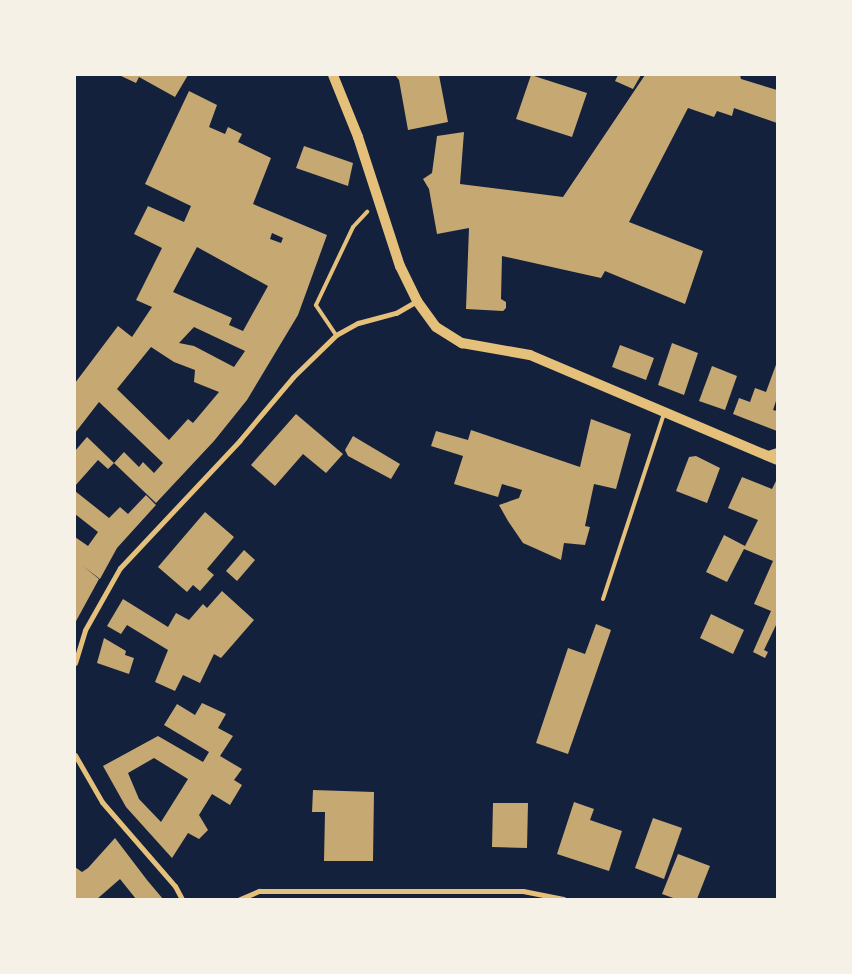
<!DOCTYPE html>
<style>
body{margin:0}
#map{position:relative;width:852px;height:974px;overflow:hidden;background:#14213d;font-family:Figtree,sans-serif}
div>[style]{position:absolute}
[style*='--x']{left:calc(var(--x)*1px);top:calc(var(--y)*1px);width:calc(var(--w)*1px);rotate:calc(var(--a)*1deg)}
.building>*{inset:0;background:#c6a872}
.service>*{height:4px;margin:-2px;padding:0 2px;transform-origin:2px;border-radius:2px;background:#e5c07b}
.minor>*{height:5px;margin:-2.5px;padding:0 2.5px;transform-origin:2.5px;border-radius:2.5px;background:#e5c07b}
.secondary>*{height:10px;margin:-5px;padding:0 5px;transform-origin:5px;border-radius:5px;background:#e5c07b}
span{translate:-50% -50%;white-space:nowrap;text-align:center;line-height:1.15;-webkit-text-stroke:4px #f6f1e7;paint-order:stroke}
.frame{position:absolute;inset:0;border:76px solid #f6f1e7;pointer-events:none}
</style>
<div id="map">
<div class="building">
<div style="clip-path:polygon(119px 75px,188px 75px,175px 97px,139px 77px,136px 83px)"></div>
<div style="clip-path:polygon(395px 75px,439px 75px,448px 122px,408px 130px,399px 80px)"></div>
<div style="clip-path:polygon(531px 75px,587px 93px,572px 137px,516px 119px)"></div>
<div style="clip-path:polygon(618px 75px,641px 75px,633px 89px,615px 81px)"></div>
<div style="clip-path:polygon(645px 75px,740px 75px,741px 79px,777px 90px,777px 123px,734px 108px,732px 116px,717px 111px,714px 117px,688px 108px,629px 222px,703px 251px,685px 304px,605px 271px,601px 278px,502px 256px,501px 299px,506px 302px,506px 308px,503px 311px,466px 309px,469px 228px,437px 234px,429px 189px,423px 179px,432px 173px,437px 136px,464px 132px,460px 184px,563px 197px)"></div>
<div style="clip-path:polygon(evenodd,189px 91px,217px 105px,209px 127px,225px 134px,228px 127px,242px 134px,238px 142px,271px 158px,253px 204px,327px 235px,298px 315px,247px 400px,214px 441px,156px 503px,114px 463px,108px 469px,98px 460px,75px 486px,75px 451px,87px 437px,114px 463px,124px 452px,139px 467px,143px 462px,154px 473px,163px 463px,99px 402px,75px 433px,75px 383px,118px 326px,132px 337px,152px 307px,136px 300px,162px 248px,134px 234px,148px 206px,184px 222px,191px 206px,145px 184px,189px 91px,272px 233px,283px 238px,281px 243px,270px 239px,272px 233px,189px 91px,197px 247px,268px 286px,243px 331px,229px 325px,232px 318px,173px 292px,197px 247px,189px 91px,194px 327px,245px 351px,234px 367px,194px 346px,179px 343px,194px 327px,189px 91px,151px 347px,174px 362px,195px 370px,194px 382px,219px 392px,193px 423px,188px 419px,169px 440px,117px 389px,151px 347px)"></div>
<div style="clip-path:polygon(304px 146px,353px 163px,348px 186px,296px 168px)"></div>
<div style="clip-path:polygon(672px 343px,698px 353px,684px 395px,658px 385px)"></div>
<div style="clip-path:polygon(620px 345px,654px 358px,646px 380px,612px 367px)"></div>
<div style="clip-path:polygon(777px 362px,777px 398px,773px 410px,777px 411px,777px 431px,733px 414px,739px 398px,750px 402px,755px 388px,766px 392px)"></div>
<div style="clip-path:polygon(712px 366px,737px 376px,725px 410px,699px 401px)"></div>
<div style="clip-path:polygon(296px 414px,343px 454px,326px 473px,303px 454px,275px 486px,251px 465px)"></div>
<div style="clip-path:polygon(591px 419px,631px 434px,616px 489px,594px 484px,585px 526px,590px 527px,585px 545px,564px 543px,561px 560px,523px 543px,508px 521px,499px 505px,519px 498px,522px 490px,502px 484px,498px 497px,454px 484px,463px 456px,431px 446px,436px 431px,468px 440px,471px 430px,580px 467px)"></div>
<div style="clip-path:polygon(353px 436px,400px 464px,391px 479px,348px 456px,345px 450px)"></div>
<div style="clip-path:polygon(696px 456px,720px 468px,707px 503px,676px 491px,689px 457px)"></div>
<div style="clip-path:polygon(742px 477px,772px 489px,777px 479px,777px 623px,764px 650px,768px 652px,765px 658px,753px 652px,771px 611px,754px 604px,773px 561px,744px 549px,727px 582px,706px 572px,724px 535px,745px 546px,758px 520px,728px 508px)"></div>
<div style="clip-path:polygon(75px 491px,109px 518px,120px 507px,128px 514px,146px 495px,156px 505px,117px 548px,100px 579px,83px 566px,99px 579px,75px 623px,75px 537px,88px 546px,98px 532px,75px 514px)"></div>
<div style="clip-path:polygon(205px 512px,234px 537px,207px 569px,214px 575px,200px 591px,193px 585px,187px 592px,158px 567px)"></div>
<div style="clip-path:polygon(244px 550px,255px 560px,237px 581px,226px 571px)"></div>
<div style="clip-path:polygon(222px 591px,254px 620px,221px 658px,214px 654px,200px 683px,183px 675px,175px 691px,155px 682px,168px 650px,127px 625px,121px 634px,107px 626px,123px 599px,168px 627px,176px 613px,189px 620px,203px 604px,207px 608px)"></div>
<div style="clip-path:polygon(711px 614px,744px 630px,733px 654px,700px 638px)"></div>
<div style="clip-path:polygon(596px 624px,611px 630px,568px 754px,536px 743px,568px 648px,585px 654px)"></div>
<div style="clip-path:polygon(104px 638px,126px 651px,125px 655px,134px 658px,129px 674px,97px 663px)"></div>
<div style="clip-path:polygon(evenodd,202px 703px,226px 714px,218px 728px,233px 736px,220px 756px,242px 769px,234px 780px,242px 785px,230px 805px,212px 794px,199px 815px,208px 830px,199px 839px,188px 833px,172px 858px,126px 807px,103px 766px,158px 736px,203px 762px,209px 752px,164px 725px,177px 704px,195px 715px,202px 703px,154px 758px,188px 779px,161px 822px,139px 799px,128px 773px,154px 758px)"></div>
<div style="clip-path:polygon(313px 790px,374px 792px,373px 861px,324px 861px,325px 812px,312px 812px)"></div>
<div style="clip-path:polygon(574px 802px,594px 809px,590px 820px,622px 831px,609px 871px,557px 854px)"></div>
<div style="clip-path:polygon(493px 803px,528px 803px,527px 848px,492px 847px)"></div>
<div style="clip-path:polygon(653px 818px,682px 828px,664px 879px,635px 868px)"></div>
<div style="clip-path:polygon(115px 838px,147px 880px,163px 899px,136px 899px,120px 879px,97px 899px,75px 899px,75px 867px,82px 872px,88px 868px)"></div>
<div style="clip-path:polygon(678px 854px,710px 866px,697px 899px,676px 899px,662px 894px)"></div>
</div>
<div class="service">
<div style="--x:336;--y:335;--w:36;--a:-124"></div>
<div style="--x:316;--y:305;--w:86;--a:-64.6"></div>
<div style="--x:353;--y:227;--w:21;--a:-47"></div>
<div style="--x:603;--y:599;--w:195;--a:-71.8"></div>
</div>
<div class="minor">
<div style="--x:765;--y:454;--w:13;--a:-18"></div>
<div style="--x:75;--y:663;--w:34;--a:-73"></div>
<div style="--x:85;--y:630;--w:71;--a:-60.6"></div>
<div style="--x:120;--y:568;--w:175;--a:-46.8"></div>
<div style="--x:240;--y:440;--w:82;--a:-49.9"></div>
<div style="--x:293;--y:377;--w:60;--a:-44.3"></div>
<div style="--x:336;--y:335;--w:25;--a:-29"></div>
<div style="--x:358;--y:323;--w:39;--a:-15"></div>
<div style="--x:396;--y:313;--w:24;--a:-30"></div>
<div style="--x:75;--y:755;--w:54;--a:60.1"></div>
<div style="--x:102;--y:802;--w:111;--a:49"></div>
<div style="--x:175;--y:886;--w:15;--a:62"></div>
<div style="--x:240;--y:899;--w:21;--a:-23"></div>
<div style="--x:259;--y:891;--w:264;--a:0"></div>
<div style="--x:523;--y:891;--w:41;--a:11.3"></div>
</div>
<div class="secondary">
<div style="--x:333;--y:75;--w:67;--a:68"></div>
<div style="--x:358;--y:137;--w:136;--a:72"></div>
<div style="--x:400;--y:266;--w:39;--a:64"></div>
<div style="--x:417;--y:301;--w:32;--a:54"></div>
<div style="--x:436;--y:327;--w:31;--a:32"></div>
<div style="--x:462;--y:343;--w:69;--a:10"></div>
<div style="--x:530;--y:355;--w:268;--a:23"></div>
</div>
<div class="frame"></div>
</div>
